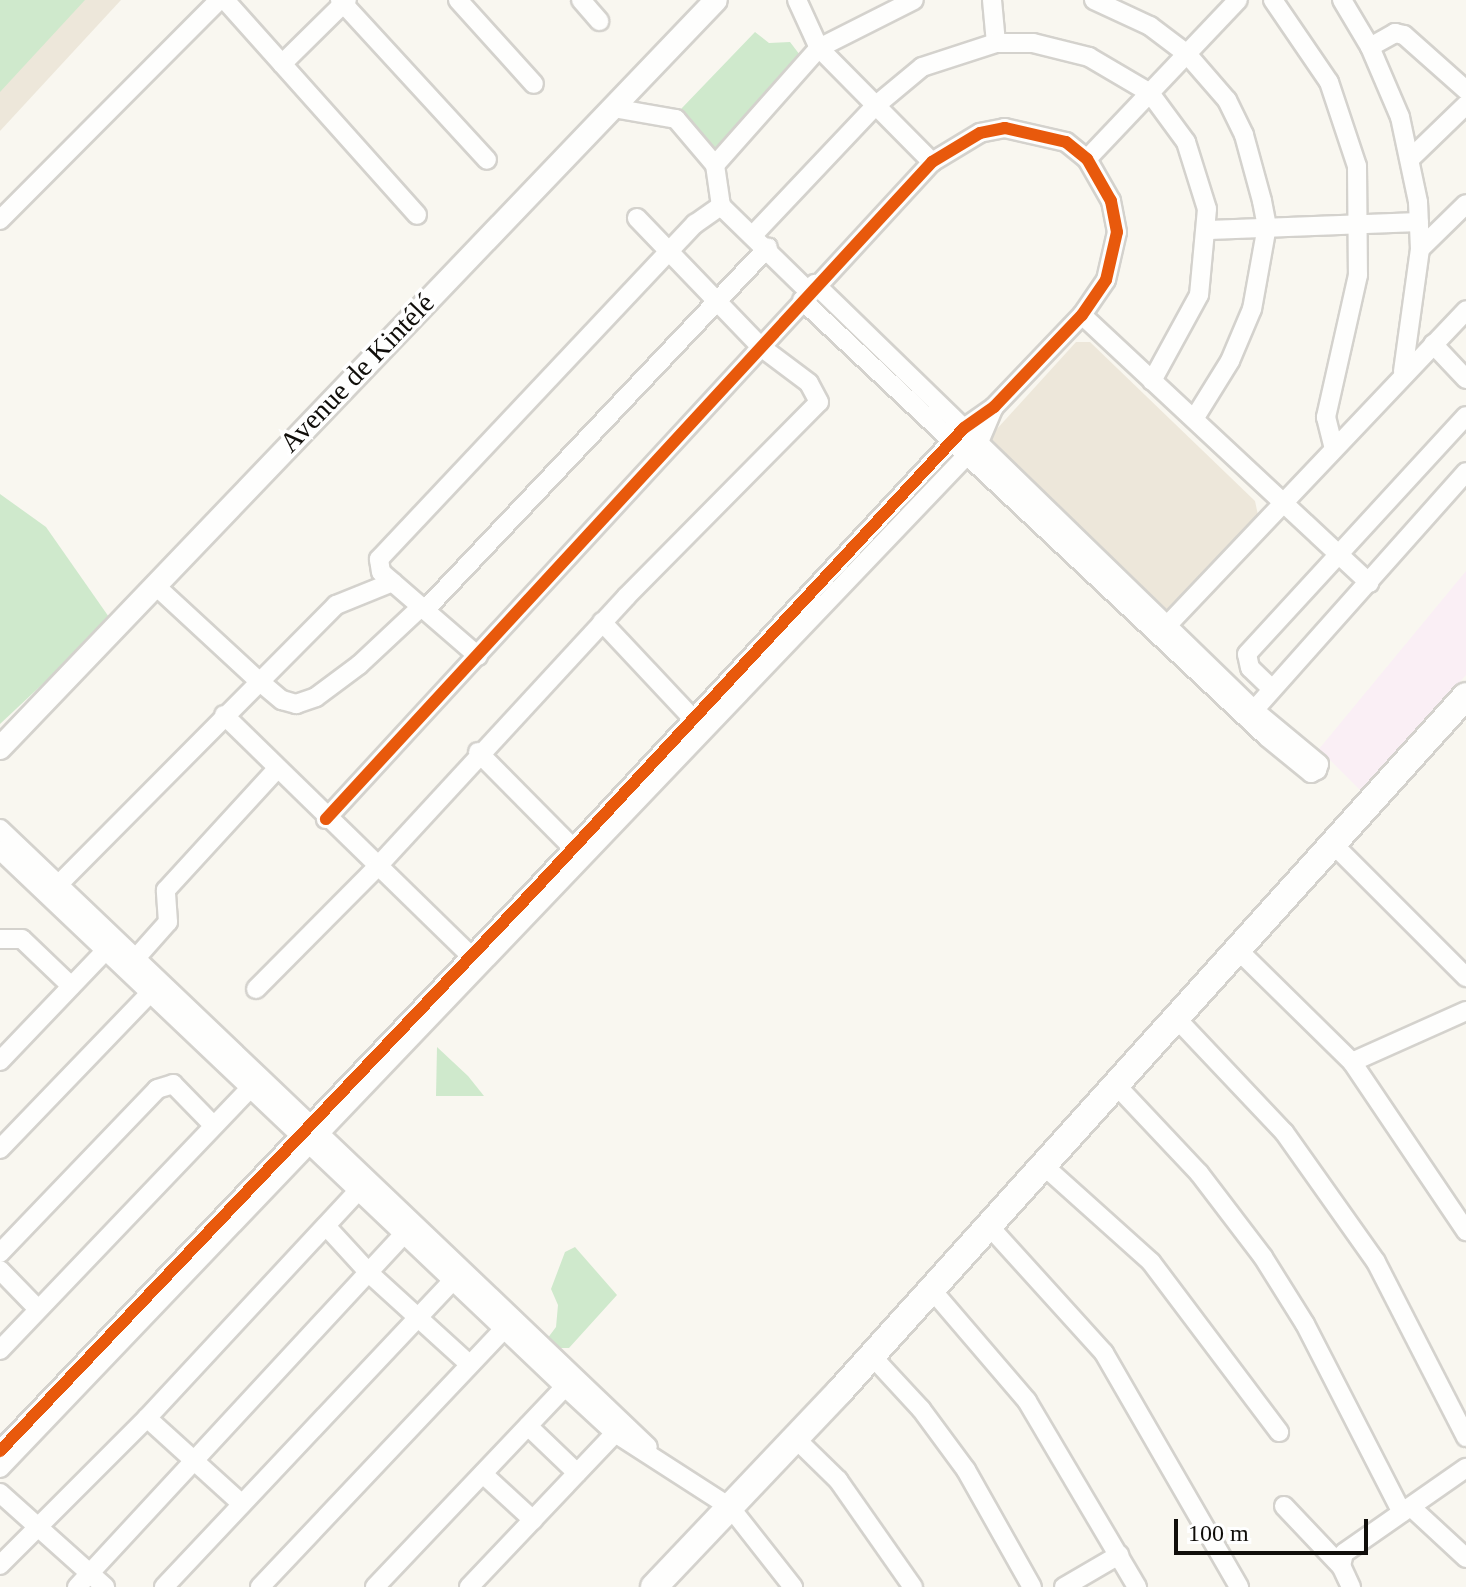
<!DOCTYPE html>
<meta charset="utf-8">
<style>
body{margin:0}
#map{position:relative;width:1466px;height:1587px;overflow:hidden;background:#f9f7f0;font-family:Georgia,serif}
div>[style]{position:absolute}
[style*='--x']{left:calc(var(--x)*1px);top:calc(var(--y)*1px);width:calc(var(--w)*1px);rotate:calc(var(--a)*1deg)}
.commercial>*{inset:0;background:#faeff5}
.built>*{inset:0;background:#ede7da}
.green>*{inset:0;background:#cfe9cc}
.roads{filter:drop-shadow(2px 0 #d4d2cd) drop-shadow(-2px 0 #d4d2cd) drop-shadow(0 2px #d4d2cd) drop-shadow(0 -2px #d4d2cd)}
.minor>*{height:18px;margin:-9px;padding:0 9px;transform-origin:9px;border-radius:9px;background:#fefefd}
.major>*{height:22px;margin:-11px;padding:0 11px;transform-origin:11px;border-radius:11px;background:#fefefd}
.highway>*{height:26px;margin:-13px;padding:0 13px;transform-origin:13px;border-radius:13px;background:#fefefd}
.cycleway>*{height:12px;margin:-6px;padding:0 6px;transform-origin:6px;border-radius:6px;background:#e8590c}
span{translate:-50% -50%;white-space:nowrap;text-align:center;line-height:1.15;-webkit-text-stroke:7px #fff;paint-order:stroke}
.street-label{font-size:28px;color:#100e0a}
.scale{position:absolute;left:1174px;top:1519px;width:194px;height:36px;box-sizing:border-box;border:4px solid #100e0a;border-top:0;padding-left:10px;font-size:24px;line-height:28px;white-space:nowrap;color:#100e0a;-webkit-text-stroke:6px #fff;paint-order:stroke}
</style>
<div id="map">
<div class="commercial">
<div style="clip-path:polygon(1466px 571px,1466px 675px,1362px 792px,1319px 749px)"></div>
</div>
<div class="built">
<div style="clip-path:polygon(0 0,121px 0,0 131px)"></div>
<div style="clip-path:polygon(1076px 342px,1090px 342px,1255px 501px,1258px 515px,1168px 616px,985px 442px)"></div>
</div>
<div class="green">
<div style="clip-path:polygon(0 0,85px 0,0 92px)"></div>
<div style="clip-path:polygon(755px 32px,769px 43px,790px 42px,803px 59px,717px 153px,689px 125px,681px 109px)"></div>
<div style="clip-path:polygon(0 494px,46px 527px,111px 620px,0 724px)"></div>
<div style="clip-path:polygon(437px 1047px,468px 1076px,484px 1096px,436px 1096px)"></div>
<div style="clip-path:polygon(575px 1247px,617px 1295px,569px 1348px,550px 1348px,547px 1339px,556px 1327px,558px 1305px,551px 1289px,565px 1252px)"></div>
</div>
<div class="roads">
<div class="minor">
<div style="--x:225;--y:0;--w:288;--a:48.2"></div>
<div style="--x:340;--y:0;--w:217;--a:47.4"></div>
<div style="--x:458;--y:0;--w:113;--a:47.9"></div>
<div style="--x:581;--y:0;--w:28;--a:49"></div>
<div style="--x:797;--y:0;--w:53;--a:65.4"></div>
<div style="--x:819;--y:48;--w:161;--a:45.3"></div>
<div style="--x:992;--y:0;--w:43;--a:84.7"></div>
<div style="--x:1094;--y:0;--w:62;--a:24.9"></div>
<div style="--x:1150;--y:26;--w:46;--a:37.1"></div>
<div style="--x:1187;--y:54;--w:61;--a:49"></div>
<div style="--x:1227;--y:100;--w:39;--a:64"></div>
<div style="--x:1244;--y:135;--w:68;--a:74.7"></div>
<div style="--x:1262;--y:201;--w:25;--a:79"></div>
<div style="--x:1267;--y:226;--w:84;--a:100.2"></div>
<div style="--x:1252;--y:309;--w:56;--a:112.9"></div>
<div style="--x:1230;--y:361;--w:68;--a:121.8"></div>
<div style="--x:1273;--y:0;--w:99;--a:55.7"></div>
<div style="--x:1329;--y:82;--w:89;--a:71.6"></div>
<div style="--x:1357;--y:166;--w:109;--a:89.5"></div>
<div style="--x:1358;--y:275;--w:146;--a:102.7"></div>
<div style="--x:1326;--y:417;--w:29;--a:76"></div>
<div style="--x:1342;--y:0;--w:55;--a:59.2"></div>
<div style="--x:1370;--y:47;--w:76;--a:66.8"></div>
<div style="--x:1400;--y:117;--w:87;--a:78"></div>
<div style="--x:1418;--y:202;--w:47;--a:87.6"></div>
<div style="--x:1420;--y:249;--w:124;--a:97.9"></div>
<div style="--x:1370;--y:47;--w:29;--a:-29"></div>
<div style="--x:1395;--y:33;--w:9;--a:13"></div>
<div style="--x:1404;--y:35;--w:83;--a:41.6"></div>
<div style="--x:282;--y:64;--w:91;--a:-44.6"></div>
<div style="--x:613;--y:108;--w:64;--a:9.9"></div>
<div style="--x:676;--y:119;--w:60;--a:49.7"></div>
<div style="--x:715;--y:165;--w:41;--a:81.7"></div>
<div style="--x:721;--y:206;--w:123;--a:44.3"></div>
<div style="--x:1087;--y:159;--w:219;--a:-46.5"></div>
<div style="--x:1410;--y:159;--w:78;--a:-44"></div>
<div style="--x:715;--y:165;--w:157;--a:-48.4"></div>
<div style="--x:819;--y:48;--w:106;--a:-26.8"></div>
<div style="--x:0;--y:220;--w:310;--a:-45.1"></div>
<div style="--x:1209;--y:230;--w:210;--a:-2.2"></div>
<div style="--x:754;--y:234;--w:175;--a:-46.6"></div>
<div style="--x:874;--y:107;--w:62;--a:-39.8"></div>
<div style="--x:922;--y:67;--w:78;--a:-18"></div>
<div style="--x:996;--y:43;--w:37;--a:0"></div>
<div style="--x:1033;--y:43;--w:58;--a:14"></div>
<div style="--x:1089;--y:57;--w:71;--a:30.5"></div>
<div style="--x:1150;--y:93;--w:61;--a:53.7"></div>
<div style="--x:1186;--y:142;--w:70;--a:72.6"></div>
<div style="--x:1207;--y:209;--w:86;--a:95.3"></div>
<div style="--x:1199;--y:295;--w:98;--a:118.7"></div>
<div style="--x:1420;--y:249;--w:64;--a:-44.4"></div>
<div style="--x:802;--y:300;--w:638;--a:43.22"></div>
<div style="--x:1267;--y:737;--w:57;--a:39.3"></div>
<div style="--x:1311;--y:773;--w:7;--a:-27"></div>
<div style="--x:1317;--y:770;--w:6;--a:-72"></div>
<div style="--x:1319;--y:764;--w:85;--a:-140.3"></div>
<div style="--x:1254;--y:710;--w:612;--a:-135.86"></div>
<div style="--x:1082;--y:315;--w:393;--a:43"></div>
<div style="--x:1433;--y:344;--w:48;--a:46.7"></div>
<div style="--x:157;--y:587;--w:139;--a:42.7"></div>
<div style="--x:259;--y:681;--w:30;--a:40"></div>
<div style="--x:282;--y:700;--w:15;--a:16"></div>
<div style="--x:296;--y:704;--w:21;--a:-19"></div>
<div style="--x:316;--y:697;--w:54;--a:-36.7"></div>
<div style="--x:359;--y:665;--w:85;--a:-43.1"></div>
<div style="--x:425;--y:610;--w:499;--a:-46.6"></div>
<div style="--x:602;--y:622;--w:133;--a:46.8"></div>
<div style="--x:1160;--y:633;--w:445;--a:-46.5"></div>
<div style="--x:478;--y:656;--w:128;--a:-139.1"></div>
<div style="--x:381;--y:572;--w:13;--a:-99"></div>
<div style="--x:379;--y:559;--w:461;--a:-46.7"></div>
<div style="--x:695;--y:224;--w:32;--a:-35"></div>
<div style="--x:1272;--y:689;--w:30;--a:-136"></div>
<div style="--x:1250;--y:668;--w:14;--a:-102"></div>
<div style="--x:1247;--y:654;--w:323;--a:-47.4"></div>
<div style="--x:224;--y:715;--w:345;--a:44.3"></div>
<div style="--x:1247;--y:718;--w:329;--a:-48.3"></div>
<div style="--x:478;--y:752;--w:135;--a:45.3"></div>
<div style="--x:0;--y:829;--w:895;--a:43.64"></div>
<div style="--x:1334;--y:845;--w:187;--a:45"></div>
<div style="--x:0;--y:850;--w:779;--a:43.54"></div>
<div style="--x:565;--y:1387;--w:68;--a:42.6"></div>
<div style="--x:615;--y:1433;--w:137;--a:32.8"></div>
<div style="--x:730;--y:1507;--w:102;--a:51.8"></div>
<div style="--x:58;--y:885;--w:395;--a:-45.2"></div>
<div style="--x:336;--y:605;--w:61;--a:-22"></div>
<div style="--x:0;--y:939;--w:22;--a:0"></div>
<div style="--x:22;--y:939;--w:68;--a:43.8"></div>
<div style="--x:1238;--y:950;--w:160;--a:44.5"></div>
<div style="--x:1352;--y:1062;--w:204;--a:56"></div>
<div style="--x:136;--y:958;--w:48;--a:-48.4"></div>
<div style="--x:168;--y:922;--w:32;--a:-94"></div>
<div style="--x:166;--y:890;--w:163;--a:-47.5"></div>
<div style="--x:256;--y:989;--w:173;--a:-45.2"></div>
<div style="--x:378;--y:866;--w:366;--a:-47.3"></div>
<div style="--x:626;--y:597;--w:274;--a:-45.3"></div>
<div style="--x:819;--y:402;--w:21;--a:-118"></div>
<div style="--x:809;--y:383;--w:60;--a:-143.1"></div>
<div style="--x:761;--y:347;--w:179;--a:-133.9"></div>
<div style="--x:1177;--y:1019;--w:156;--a:46.6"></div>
<div style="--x:1284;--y:1132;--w:159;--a:54.7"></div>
<div style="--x:1376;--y:1262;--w:197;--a:62.8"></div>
<div style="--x:0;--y:1061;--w:153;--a:-46.3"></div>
<div style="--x:1352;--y:1062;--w:125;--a:-24.1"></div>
<div style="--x:1117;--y:1086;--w:120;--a:46.7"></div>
<div style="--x:1199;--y:1173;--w:106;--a:52.7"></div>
<div style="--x:1263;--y:1257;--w:79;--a:57.9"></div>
<div style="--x:1305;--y:1324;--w:212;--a:62.8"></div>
<div style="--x:0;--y:1149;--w:225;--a:-46.1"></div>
<div style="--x:1043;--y:1165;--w:145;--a:41.9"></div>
<div style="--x:1151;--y:1262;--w:213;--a:53"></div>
<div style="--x:326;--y:1226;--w:64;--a:47.5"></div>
<div style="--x:369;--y:1273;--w:134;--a:42.3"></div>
<div style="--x:989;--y:1226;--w:171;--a:47.8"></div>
<div style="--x:1104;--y:1353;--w:270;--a:60"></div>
<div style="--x:0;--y:1253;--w:227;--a:-46.2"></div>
<div style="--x:157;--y:1089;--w:17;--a:-17"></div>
<div style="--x:173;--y:1084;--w:57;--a:45.7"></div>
<div style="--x:0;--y:1270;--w:53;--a:45.8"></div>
<div style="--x:932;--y:1290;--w:146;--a:49.4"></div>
<div style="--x:1027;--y:1401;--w:216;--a:59.4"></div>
<div style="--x:0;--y:1350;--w:361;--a:-46.3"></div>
<div style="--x:871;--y:1355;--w:74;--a:47.2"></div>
<div style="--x:921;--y:1409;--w:76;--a:53.6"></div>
<div style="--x:966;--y:1470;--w:134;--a:60.6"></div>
<div style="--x:147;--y:1418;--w:128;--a:42.2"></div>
<div style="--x:528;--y:1426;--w:68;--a:43.8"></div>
<div style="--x:796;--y:1439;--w:59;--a:44.3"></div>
<div style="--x:838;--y:1480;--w:131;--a:55"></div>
<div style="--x:0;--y:1451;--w:777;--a:-46.41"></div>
<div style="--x:536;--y:888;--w:628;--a:-47.06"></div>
<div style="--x:964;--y:428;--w:37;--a:-35"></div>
<div style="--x:994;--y:407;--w:127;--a:-46.3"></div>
<div style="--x:1082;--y:315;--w:42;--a:-55.6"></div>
<div style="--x:1106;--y:280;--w:49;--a:-77.1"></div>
<div style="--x:1117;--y:232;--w:32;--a:-101"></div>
<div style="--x:1111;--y:201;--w:48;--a:-119.7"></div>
<div style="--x:1087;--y:159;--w:27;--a:-141"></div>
<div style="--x:1066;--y:142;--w:63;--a:-167.1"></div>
<div style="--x:1005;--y:128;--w:25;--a:169"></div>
<div style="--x:980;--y:133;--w:56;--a:148.9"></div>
<div style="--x:932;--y:162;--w:894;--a:132.69"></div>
<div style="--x:0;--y:1468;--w:1400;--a:-46.33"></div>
<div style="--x:967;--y:455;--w:18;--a:-47"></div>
<div style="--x:979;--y:442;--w:38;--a:-67"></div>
<div style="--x:483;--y:1474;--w:68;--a:42.6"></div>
<div style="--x:0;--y:1493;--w:141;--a:41.8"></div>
<div style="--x:1284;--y:1506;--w:83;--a:46.5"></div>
<div style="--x:1411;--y:1507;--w:75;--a:42.8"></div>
<div style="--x:0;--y:1565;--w:208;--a:-45"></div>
<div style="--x:147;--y:1418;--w:309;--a:-47.1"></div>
<div style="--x:77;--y:1587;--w:481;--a:-47.2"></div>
<div style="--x:164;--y:1587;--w:420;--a:-46.7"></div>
<div style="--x:260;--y:1587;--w:365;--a:-46.6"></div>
<div style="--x:375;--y:1587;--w:276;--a:-46.5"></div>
<div style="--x:469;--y:1587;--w:212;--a:-46.5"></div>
<div style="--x:1064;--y:1587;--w:64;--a:-30.2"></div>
<div style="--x:1351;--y:1587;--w:23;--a:-115"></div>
<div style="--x:1341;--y:1566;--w:13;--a:-77"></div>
<div style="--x:1344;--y:1553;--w:149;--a:-34.9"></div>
</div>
<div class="major">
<div style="--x:0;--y:748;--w:1035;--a:-46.25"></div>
</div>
<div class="highway">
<div style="--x:654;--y:1587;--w:270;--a:-46.5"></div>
<div style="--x:840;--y:1391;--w:935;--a:-47.99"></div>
</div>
</div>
<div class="cycleway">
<div style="--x:0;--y:1451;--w:777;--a:-46.41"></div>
<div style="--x:536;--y:888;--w:628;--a:-47.06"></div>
<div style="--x:964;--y:428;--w:37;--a:-35"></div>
<div style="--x:994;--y:407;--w:127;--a:-46.3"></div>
<div style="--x:1082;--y:315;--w:42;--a:-55.6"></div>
<div style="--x:1106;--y:280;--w:49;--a:-77.1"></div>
<div style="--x:1117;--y:232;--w:32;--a:-101"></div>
<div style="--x:1111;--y:201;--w:48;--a:-119.7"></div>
<div style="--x:1087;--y:159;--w:27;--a:-141"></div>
<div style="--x:1066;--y:142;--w:63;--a:-167.1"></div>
<div style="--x:1005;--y:128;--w:25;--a:169"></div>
<div style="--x:980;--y:133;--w:56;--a:148.9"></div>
<div style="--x:932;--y:162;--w:894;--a:132.69"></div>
</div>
<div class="street-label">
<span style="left:357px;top:373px;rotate:-46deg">Avenue de Kintélé</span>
</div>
<div class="scale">100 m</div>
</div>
